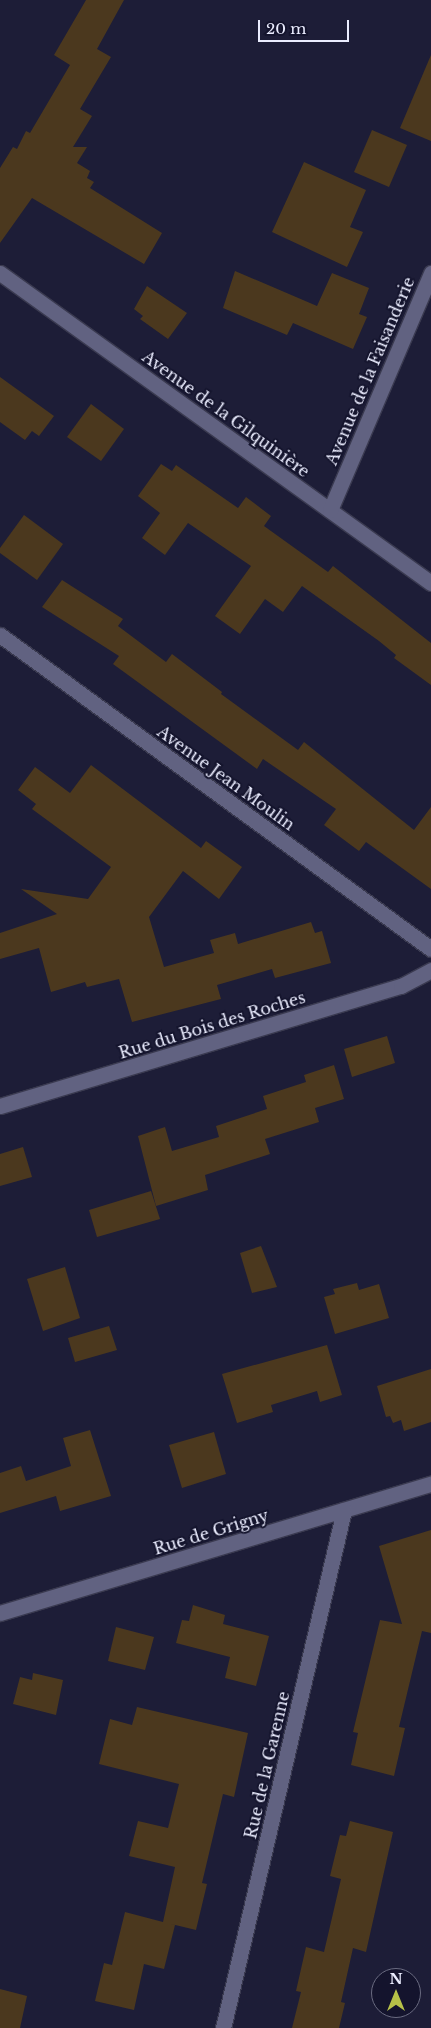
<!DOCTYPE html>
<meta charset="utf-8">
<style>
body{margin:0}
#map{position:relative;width:431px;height:2028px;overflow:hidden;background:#1d1d37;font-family:"Libre Baskerville",serif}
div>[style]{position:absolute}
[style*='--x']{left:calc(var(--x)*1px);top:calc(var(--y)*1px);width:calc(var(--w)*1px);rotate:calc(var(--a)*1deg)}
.building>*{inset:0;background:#4b381e}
.roads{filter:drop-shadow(1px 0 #3a3a50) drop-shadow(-1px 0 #3a3a50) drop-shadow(0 1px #3a3a50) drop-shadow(0 -1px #3a3a50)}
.minor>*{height:15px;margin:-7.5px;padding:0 7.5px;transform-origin:7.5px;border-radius:7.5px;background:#616281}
span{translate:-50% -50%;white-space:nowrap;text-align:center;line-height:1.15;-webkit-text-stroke:4px #14142d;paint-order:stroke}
.street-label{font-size:16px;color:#ebedff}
.north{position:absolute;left:371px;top:1968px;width:50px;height:50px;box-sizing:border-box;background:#14142d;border:1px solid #6a6b81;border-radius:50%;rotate:0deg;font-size:14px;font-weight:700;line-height:20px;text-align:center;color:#ebedff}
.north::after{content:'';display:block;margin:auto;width:18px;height:22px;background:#b6c148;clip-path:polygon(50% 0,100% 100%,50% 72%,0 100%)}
.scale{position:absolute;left:258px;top:20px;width:91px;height:22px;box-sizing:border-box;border:2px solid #ebedff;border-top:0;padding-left:6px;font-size:15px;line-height:18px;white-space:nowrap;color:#ebedff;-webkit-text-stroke:4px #14142d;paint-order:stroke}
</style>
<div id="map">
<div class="building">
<div style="clip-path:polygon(86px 0,124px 0,97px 49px,111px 57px,80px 109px,92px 116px,73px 147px,87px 147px,77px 163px,90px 171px,87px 178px,94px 182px,90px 188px,162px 233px,144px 264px,32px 198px,0 243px,0 168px,13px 147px,17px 149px,26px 131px,30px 133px,70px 65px,54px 55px)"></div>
<div style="clip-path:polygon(431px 55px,431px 141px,400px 128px)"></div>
<div style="clip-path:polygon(372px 130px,407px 145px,389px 187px,354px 172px)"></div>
<div style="clip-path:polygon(304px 162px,366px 190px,350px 227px,363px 232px,347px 267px,272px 232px)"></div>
<div style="clip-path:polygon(235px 271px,317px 306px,332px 273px,369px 288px,359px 314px,367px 317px,353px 349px,293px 323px,287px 335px,223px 308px)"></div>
<div style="clip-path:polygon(147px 286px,187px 313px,168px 339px,140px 319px,143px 316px,134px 309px)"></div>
<div style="clip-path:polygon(0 377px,54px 416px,39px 436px,32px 431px,25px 440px,0 422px)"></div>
<div style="clip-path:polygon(91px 404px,124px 429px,101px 461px,67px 437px)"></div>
<div style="clip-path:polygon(161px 464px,172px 471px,176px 465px,238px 508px,246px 497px,271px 516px,264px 526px,328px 572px,333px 566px,431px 643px,431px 685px,394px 658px,396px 655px,379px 641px,302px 586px,283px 612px,265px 599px,240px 634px,215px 616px,251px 566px,188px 523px,165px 555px,142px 538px,160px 513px,138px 496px)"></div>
<div style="clip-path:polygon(24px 515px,63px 544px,37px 580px,0 553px,0 548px)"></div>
<div style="clip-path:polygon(62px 580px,123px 619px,118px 626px,166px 662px,172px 654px,222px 692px,221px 694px,298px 750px,304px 742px,414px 830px,431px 807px,431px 889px,366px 842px,359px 851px,324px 825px,336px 809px,263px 759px,257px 769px,113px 664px,119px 656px,42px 607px)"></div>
<div style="clip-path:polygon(91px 765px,201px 848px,206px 841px,242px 867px,219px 899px,183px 871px,149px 917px,164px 967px,214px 953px,210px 940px,235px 933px,238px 944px,311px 922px,315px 933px,322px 931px,331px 963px,275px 978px,272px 969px,217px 985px,221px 999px,132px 1022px,119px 979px,87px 987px,85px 982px,51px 992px,39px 948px,0 959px,0 933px,57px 914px,21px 889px,88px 899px,111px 867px,32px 809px,36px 804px,18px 790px,35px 767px,70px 793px)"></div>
<div style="clip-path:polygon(387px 1036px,395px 1063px,352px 1077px,344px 1049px)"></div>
<div style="clip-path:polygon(334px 1065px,344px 1099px,315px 1108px,319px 1122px,265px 1139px,270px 1154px,205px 1175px,208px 1190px,156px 1206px,138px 1136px,165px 1127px,172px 1151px,219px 1137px,216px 1126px,267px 1109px,263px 1096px,306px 1082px,304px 1075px)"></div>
<div style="clip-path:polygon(23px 1147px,32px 1177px,0 1186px,0 1154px)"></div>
<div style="clip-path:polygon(151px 1191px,160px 1219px,97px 1237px,89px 1210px)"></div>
<div style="clip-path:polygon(261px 1246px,277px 1287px,252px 1293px,240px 1253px)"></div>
<div style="clip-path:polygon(65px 1267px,80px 1318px,43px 1331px,27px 1279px)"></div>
<div style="clip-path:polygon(357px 1283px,359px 1290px,379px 1284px,389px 1318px,335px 1334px,324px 1297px,335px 1294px,333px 1289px)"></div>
<div style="clip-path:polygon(109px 1326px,117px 1350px,75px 1362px,68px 1338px)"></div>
<div style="clip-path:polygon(327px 1345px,342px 1395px,320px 1402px,317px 1391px,271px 1405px,273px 1412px,237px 1423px,222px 1374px)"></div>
<div style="clip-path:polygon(431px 1369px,431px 1422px,404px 1431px,401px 1420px,393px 1423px,390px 1416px,386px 1417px,377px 1386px)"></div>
<div style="clip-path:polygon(90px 1430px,111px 1496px,60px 1511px,56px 1496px,0 1513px,0 1473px,21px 1466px,26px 1481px,71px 1466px,63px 1438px)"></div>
<div style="clip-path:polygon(214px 1432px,226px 1474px,182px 1488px,169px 1445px)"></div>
<div style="clip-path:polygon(431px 1530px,431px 1633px,422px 1631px,399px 1727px,405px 1728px,394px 1776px,351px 1765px,358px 1733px,353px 1732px,380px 1620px,402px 1624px,379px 1546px)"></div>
<div style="clip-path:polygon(193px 1605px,225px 1615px,223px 1624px,269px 1636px,256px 1686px,225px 1678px,230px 1657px,176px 1643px,182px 1620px,189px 1621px)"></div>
<div style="clip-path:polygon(116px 1627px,154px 1637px,145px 1670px,108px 1661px)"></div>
<div style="clip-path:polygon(33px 1673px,63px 1680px,56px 1715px,13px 1704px,20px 1677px,32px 1680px)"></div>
<div style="clip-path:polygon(137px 1707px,248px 1733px,234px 1797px,223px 1794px,202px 1883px,207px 1884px,196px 1930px,167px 1923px,175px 1925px,164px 1969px,144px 1964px,134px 2010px,95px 2001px,104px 1963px,112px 1965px,125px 1912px,163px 1922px,175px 1867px,129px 1856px,138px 1821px,168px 1828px,179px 1784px,99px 1764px,110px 1719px,132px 1725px)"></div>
<div style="clip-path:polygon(350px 1821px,393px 1832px,366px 1952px,353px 1948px,341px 2002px,345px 2003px,339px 2028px,292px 2028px,301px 1992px,296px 1991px,306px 1947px,324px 1952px,341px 1879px,330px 1876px,340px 1835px,346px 1836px)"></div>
<div style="clip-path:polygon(0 1989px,27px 1996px,20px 2028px,0 2028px)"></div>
</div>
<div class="roads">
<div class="minor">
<div style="--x:0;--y:273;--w:531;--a:35.73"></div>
<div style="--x:330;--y:510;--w:258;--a:-66.9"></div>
<div style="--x:0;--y:635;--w:533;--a:36.07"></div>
<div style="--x:0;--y:1106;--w:419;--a:-16.7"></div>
<div style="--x:401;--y:986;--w:34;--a:-28"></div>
<div style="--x:0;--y:1613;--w:450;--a:-16.7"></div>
<div style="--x:223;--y:2028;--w:532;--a:-76.85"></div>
</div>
</div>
<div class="street-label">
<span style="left:370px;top:371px;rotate:-67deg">Avenue de la Faisanderie</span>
<span style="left:226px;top:414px;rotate:36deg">Avenue de la Gilquinière</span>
<span style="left:226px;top:778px;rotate:36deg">Avenue Jean Moulin</span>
<span style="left:212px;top:1025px;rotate:-17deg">Rue du Bois des Roches</span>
<span style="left:211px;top:1532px;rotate:-17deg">Rue de Grigny</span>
<span style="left:267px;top:1765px;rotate:-77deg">Rue de la Garenne</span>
</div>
<div class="north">N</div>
<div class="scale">20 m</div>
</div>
